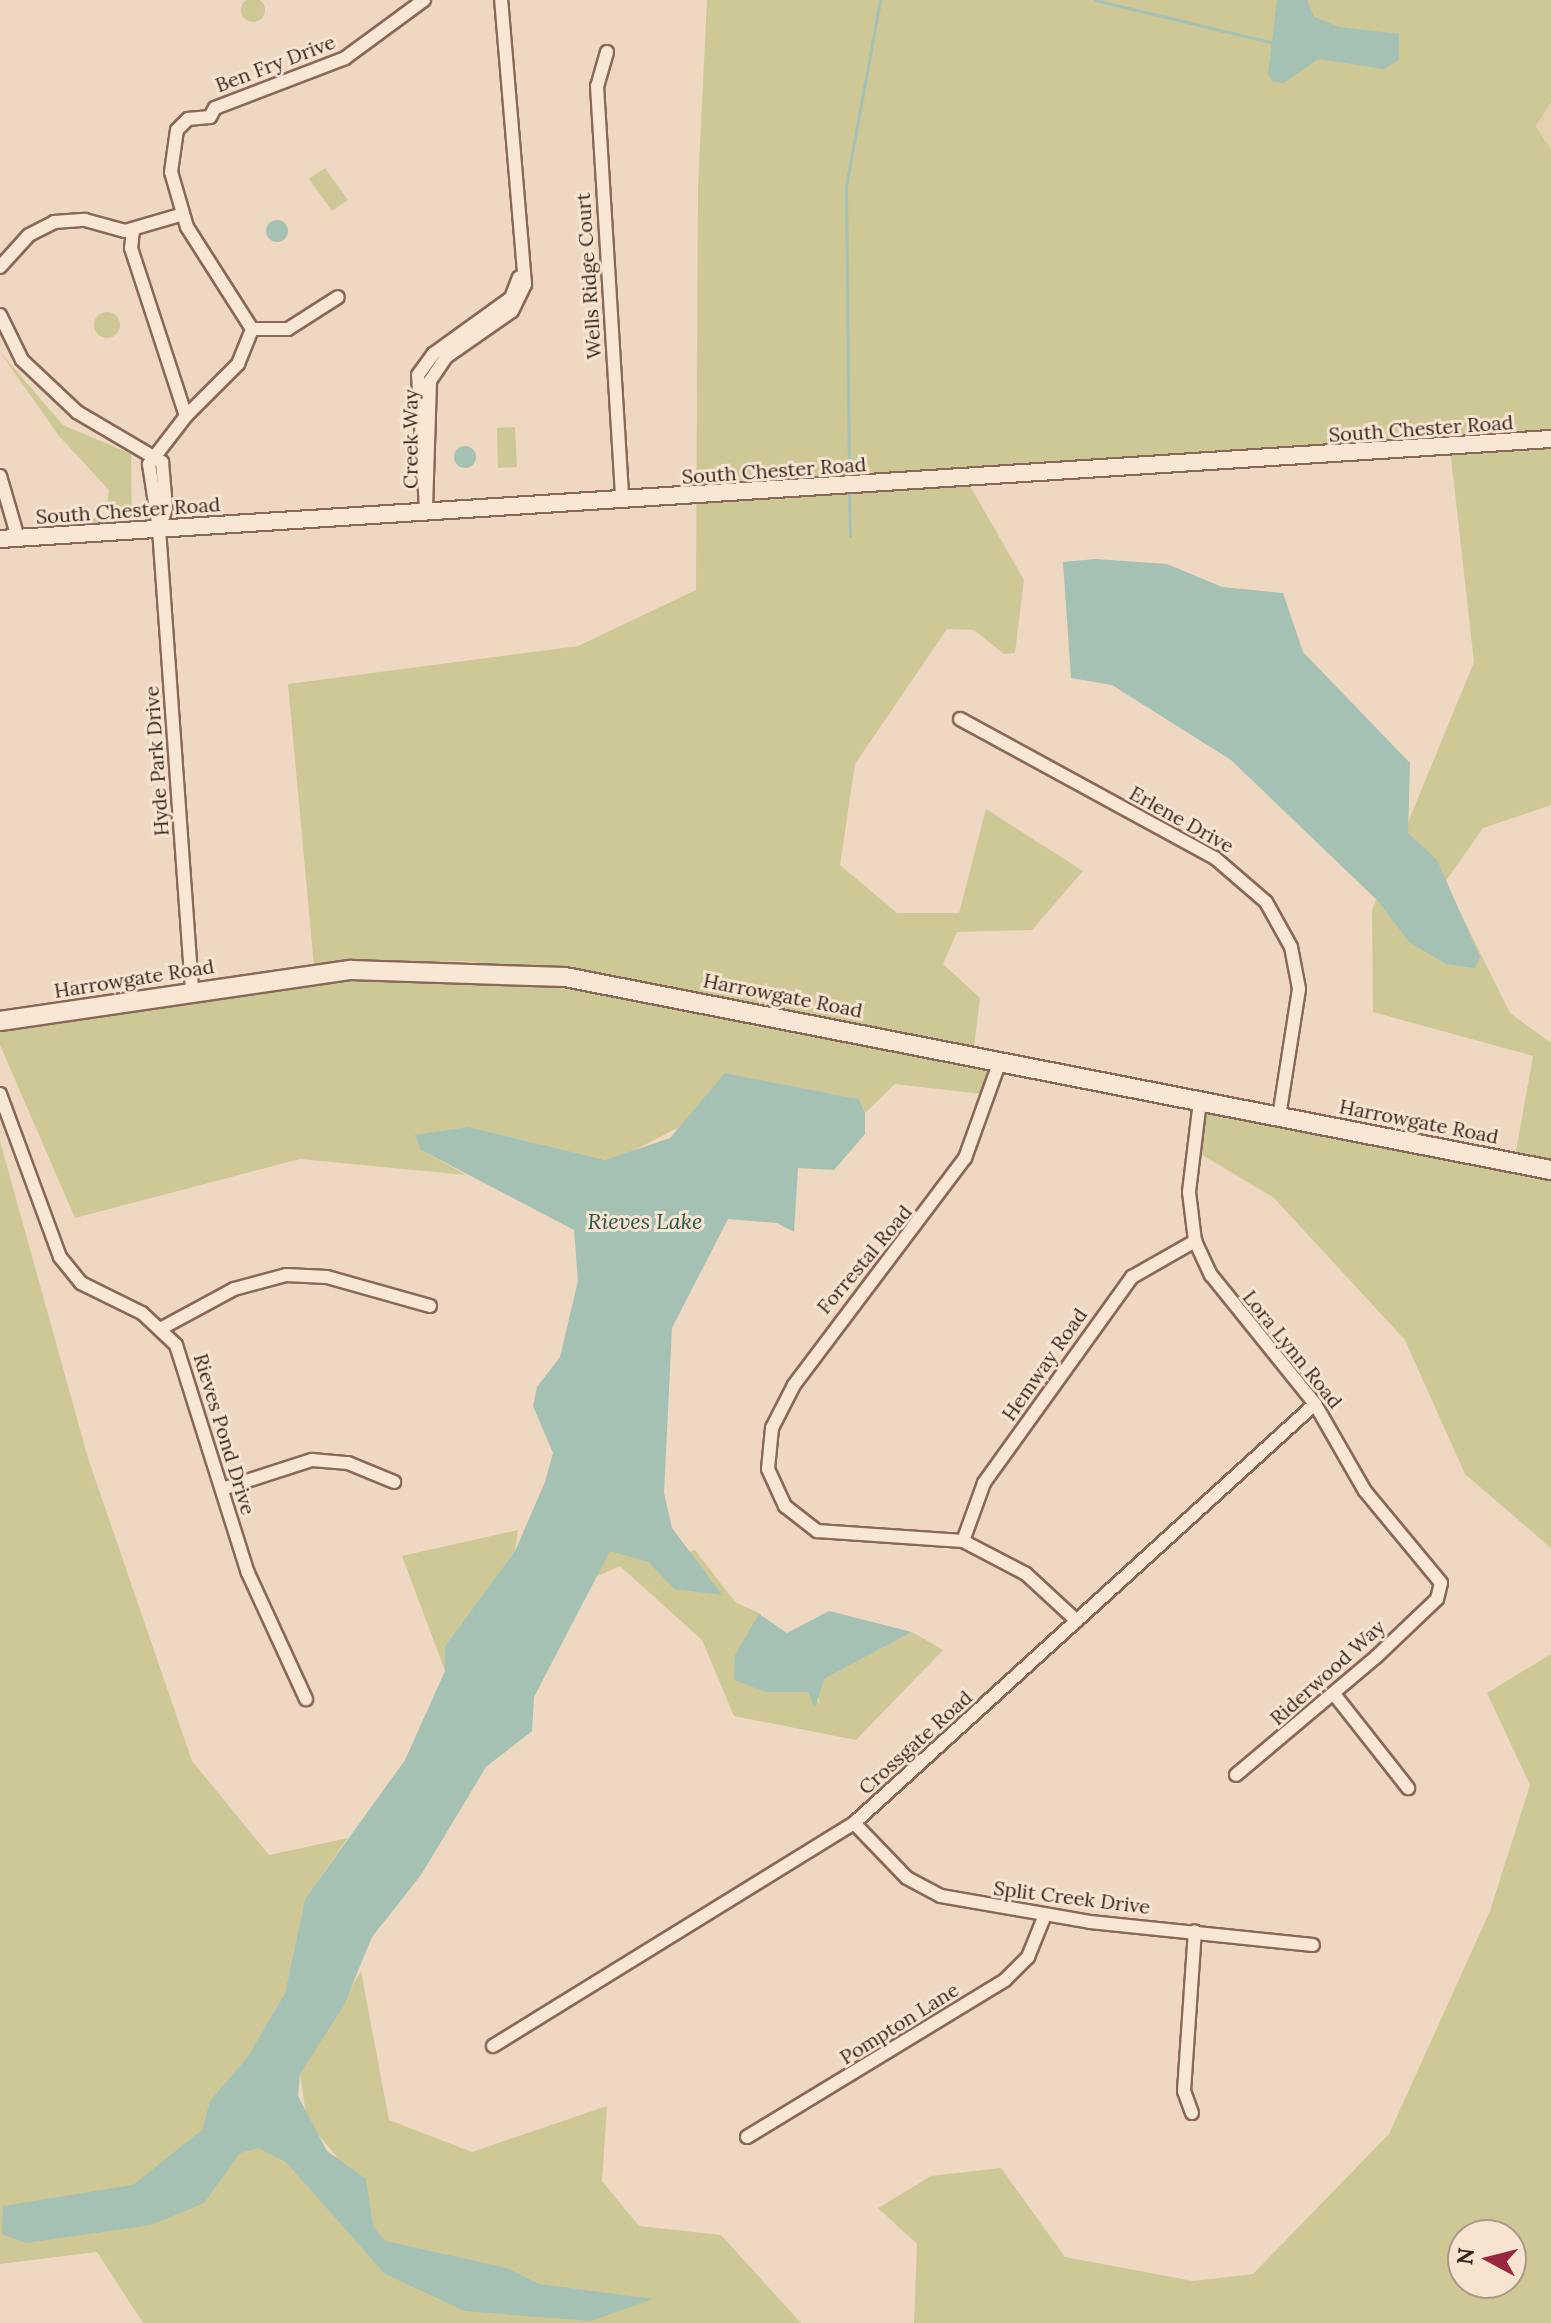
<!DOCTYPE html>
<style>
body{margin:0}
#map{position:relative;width:1551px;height:2323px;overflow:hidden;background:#efd8c1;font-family:Lora,serif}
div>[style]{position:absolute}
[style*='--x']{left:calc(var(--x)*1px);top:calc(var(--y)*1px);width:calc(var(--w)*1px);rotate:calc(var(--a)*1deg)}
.farmland>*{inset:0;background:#e5d1af}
.green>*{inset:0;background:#cdc895}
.round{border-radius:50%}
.water>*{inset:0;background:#a4c1b3}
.stream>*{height:3px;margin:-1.5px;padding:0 1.5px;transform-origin:1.5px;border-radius:1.5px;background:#a4c1b3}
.roads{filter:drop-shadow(2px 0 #896858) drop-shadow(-2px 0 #896858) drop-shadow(0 2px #896858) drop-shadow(0 -2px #896858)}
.minor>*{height:12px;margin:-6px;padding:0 6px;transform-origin:6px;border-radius:6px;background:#f9e7d5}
.tertiary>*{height:16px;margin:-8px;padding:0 8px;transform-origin:8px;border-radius:8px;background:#f9e7d5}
.secondary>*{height:18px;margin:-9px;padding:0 9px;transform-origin:9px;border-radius:9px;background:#f9e7d5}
span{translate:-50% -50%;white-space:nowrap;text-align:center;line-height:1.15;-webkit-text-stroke:6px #f6e4d1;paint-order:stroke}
.street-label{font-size:20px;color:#38251d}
.water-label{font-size:22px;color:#2c584c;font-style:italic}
.north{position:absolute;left:1447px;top:2219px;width:80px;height:80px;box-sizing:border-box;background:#f6e4d1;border:2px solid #aa9889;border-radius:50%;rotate:277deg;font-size:22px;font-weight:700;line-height:32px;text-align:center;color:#38251d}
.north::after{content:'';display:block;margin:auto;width:28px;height:36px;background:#992740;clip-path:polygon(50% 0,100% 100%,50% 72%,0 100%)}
</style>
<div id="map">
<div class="farmland">
<div style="clip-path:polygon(1551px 102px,1551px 150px,1536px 125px)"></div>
</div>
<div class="green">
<div class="round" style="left:241px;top:-2px;width:24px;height:24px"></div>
<div style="clip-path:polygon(707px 0,1551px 0,1551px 102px,1536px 126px,1551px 150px,1551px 432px,966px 479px,1024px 580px,1015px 653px,1004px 654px,974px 630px,947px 629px,855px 764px,840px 865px,897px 913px,959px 913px,986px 809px,1083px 871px,1032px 930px,957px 932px,943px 964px,980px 998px,974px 1047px,656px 984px,462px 961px,314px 966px,288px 684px,578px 646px,696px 590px,698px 186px)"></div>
<div style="clip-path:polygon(325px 168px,348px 200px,332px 211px,309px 179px)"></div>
<div class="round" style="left:94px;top:312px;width:26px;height:26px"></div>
<div style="clip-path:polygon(0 352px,63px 425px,131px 454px,132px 525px,52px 530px,106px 515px,109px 490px,59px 436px)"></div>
<div style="clip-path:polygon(515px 427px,517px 467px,498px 468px,497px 428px)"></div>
<div style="clip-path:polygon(1551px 441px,1551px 805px,1483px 828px,1445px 882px,1510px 1013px,1551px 1043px,1551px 1162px,1515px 1157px,1533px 1056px,1373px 1012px,1372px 910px,1474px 662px,1450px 448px)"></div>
<div style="clip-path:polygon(488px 970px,1000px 1061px,991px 1095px,895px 1084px,865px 1113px,859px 1099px,725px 1073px,691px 1121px,625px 1155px,604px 1160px,469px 1127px,421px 1150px,466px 1175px,300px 1159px,75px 1218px,0 1045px,0 1021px,295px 976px)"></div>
<div style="clip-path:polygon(1200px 1101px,1551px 1170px,1551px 1548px,1465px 1474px,1405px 1340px,1274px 1198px,1194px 1150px)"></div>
<div style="clip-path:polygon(0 1141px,88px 1458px,192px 1761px,269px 1855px,348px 1838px,305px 1899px,285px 1993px,248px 2057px,257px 2119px,338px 2158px,307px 2121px,300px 2074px,361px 1971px,389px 2120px,472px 2152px,607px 2106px,602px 2181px,639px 2226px,721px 2235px,801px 2323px,143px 2323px,97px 2252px,0 2264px)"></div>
<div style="clip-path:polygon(518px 1530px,515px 1551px,445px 1646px,445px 1671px,402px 1556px)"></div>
<div style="clip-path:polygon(610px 1550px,648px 1562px,674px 1589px,683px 1553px,695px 1550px,735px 1602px,761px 1614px,766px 1692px,809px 1692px,820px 1704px,816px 1688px,824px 1679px,912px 1632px,943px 1650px,856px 1740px,734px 1716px,702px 1640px,620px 1566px,591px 1579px)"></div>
<div style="clip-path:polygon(evenodd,1551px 1654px,1551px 2323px,914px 2323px,917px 2244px,878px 2208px,931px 2176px,1001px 2168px,1065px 2257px,1193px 2281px,1253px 2274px,1389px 2134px,1490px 1911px,1530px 1785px,1487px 1693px,1551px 1654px,1511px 2235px,1511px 2283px,1463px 2283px,1463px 2235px,1511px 2235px)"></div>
</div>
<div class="water">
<div style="clip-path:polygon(1277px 0,1307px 0,1314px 17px,1340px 27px,1399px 34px,1399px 60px,1384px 69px,1318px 59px,1284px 83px,1273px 82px,1268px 74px)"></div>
<div class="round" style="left:266px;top:220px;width:22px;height:22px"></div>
<div class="round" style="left:454px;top:446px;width:22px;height:22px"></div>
<div style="clip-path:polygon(1095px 559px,1167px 564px,1222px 587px,1283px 593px,1303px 652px,1410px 763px,1408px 833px,1437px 860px,1480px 957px,1475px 968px,1446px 964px,1409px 942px,1378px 901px,1231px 760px,1112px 685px,1071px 678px,1063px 562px)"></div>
<div style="clip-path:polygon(725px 1073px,859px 1099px,865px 1113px,865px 1134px,834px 1170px,798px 1168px,794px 1232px,777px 1223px,728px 1219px,672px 1328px,664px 1493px,672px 1528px,722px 1595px,674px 1589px,648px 1562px,610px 1551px,534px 1697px,532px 1731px,486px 1767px,421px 1875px,372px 1937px,344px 2005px,300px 2074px,298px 2096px,327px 2151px,366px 2179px,373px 2226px,385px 2241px,507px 2268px,539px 2284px,653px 2299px,591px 2321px,465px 2311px,385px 2274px,286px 2162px,258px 2148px,240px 2153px,204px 2203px,151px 2225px,26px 2243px,2px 2234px,3px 2206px,133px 2185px,202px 2130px,210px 2101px,247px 2058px,285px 1993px,305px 1899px,405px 1760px,445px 1671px,445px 1646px,515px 1551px,545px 1482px,553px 1453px,533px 1406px,537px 1387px,560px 1357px,578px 1281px,574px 1230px,421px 1150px,415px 1135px,469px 1127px,605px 1160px,670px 1138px)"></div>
<div style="clip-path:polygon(829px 1611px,912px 1632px,824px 1679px,815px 1708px,808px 1692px,766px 1692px,734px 1680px,735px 1655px,759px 1614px,787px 1633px)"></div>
</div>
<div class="stream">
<div style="--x:1095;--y:0;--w:184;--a:13.5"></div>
<div style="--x:849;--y:474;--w:288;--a:-90.6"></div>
<div style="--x:846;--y:186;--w:189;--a:-79.6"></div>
<div style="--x:849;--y:494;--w:42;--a:88.6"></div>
</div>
<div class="roads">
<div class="minor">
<div style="--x:607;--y:52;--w:35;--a:106"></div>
<div style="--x:597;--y:86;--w:415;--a:86.5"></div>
<div style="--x:133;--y:230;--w:18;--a:96"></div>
<div style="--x:131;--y:248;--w:177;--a:71.9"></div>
<div style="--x:186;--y:416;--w:61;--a:127.6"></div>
<div style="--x:149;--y:464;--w:66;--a:81.3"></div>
<div style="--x:0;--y:267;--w:43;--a:-47.8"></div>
<div style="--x:29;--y:235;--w:28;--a:-27"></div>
<div style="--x:54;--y:222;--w:31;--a:-4"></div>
<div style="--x:85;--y:220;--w:41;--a:15.4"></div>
<div style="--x:125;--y:231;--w:60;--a:-16.3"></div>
<div style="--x:0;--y:315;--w:50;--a:63.9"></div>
<div style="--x:22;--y:360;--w:76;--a:43.4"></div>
<div style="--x:77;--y:412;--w:99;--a:30.5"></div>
<div style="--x:162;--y:462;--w:46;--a:85"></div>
<div style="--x:166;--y:508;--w:22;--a:108"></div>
<div style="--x:159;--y:529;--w:463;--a:85.9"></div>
<div style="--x:252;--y:329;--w:36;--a:0"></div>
<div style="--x:288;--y:329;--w:59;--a:-32.6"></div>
<div style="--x:186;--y:416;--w:74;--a:-45"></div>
<div style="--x:238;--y:364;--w:38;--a:-68"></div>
<div style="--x:252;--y:329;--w:121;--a:-122.5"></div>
<div style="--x:187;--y:227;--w:57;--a:-106.2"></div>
<div style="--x:171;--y:172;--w:42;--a:-81.9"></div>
<div style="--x:177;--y:130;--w:16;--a:-45"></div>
<div style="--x:188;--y:119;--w:22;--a:-5"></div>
<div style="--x:210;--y:117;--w:10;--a:-61"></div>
<div style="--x:215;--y:108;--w:139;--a:-21"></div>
<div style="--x:345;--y:58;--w:98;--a:-36.3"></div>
<div style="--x:0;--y:476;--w:65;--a:73.8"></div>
<div style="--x:426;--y:509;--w:128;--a:-88.2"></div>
<div style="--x:430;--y:381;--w:29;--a:-56"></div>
<div style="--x:446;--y:357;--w:80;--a:-34.9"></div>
<div style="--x:512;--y:311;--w:30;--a:-64"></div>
<div style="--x:525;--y:284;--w:285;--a:-94.8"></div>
<div style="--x:426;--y:509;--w:134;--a:-93.4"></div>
<div style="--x:418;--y:375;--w:26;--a:-54"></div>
<div style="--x:433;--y:354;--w:96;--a:-35.7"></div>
<div style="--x:511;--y:298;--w:22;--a:-69"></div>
<div style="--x:960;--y:719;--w:290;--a:28.6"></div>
<div style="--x:1215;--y:858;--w:67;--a:40.8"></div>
<div style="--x:1266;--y:902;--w:51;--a:60.9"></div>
<div style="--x:1291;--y:947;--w:43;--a:79.2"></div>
<div style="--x:1299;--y:989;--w:129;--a:98.9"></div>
<div style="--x:1000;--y:1061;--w:103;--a:109.8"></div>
<div style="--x:965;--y:1158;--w:284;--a:127"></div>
<div style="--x:794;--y:1385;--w:48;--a:117.1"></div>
<div style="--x:772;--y:1428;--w:41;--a:95.6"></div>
<div style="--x:768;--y:1469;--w:41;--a:65.3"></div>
<div style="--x:785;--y:1506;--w:41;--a:38"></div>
<div style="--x:817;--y:1531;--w:146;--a:3.9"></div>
<div style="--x:963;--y:1541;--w:71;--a:27.6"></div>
<div style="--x:1026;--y:1574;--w:69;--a:42.7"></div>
<div style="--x:0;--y:1094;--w:174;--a:69.8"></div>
<div style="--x:60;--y:1257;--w:33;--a:51"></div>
<div style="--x:81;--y:1283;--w:68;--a:26.2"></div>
<div style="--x:142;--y:1313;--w:47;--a:43.3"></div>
<div style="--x:176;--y:1345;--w:239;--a:72.5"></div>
<div style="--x:248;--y:1573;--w:139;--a:65.3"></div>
<div style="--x:1200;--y:1101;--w:92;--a:96.9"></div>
<div style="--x:1189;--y:1192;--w:49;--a:83"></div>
<div style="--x:1195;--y:1241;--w:38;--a:65"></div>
<div style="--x:1211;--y:1275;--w:166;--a:51.1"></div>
<div style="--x:1315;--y:1404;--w:100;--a:60.1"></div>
<div style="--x:1365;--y:1491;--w:119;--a:50.4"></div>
<div style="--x:1441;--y:1583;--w:16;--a:104"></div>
<div style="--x:1437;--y:1599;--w:84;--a:136.4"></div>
<div style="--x:1376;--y:1657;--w:183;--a:139.9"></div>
<div style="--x:162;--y:1328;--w:82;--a:-28.4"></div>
<div style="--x:234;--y:1289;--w:54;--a:-15.1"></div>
<div style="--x:286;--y:1275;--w:41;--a:2.8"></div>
<div style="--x:327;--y:1277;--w:107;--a:15.7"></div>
<div style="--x:222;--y:1489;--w:95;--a:-17.9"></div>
<div style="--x:312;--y:1460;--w:36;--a:5"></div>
<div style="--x:348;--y:1463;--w:50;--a:22.4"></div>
<div style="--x:963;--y:1541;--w:62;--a:-70.1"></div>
<div style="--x:984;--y:1483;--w:254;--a:-54.3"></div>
<div style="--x:1132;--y:1277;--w:73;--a:-29.7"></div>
<div style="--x:1334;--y:1694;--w:120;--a:51.8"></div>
<div style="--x:854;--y:1823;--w:76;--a:46.1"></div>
<div style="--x:907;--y:1878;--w:38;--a:28"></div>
<div style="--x:941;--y:1896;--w:151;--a:9.9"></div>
<div style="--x:1090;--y:1922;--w:224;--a:5.9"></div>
<div style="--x:493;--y:2046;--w:424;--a:-31.7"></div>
<div style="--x:854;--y:1823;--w:623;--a:-42.27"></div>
<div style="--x:1192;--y:2113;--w:23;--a:-110"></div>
<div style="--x:1184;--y:2091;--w:160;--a:-86.1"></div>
<div style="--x:747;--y:2137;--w:302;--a:-31.3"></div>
<div style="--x:1005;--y:1980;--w:33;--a:-45"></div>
<div style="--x:1028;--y:1957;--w:45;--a:-68"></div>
</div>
<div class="tertiary">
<div style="--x:0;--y:539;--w:1554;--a:-3.69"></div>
</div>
<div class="secondary">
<div style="--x:0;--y:1021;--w:355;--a:-8.3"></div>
<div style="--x:351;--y:970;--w:214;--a:1.9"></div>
<div style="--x:565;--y:977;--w:1005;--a:11.08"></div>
</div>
</div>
<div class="street-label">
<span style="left:275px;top:63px;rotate:-21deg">Ben Fry Drive</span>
<span style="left:588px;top:276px;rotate:-94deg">Wells Ridge Court</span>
<span style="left:1421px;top:428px;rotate:-4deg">South Chester Road</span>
<span style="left:410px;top:439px;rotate:-90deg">Creek Way</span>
<span style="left:774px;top:470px;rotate:-4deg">South Chester Road</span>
<span style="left:128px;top:510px;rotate:-4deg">South Chester Road</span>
<span style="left:156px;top:761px;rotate:-94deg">Hyde Park Drive</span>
<span style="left:1182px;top:819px;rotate:29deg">Erlene Drive</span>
<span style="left:134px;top:978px;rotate:-9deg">Harrowgate Road</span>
<span style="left:783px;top:995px;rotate:11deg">Harrowgate Road</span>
<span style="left:1419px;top:1121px;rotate:11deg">Harrowgate Road</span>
<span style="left:864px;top:1259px;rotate:-50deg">Forrestal Road</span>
<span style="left:1293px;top:1349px;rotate:51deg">Lora Lynn Road</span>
<span style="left:1044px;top:1364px;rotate:-55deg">Hemway Road</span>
<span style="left:225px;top:1434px;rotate:73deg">Rieves Pond Drive</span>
<span style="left:1327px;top:1672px;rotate:-42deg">Riderwood Way</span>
<span style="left:915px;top:1742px;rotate:-42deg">Crossgate Road</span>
<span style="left:1072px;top:1897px;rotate:7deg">Split Creek Drive</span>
<span style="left:899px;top:2023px;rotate:-32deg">Pompton Lane</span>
</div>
<div class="water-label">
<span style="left:645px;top:1222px">Rieves Lake</span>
</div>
<div class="north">N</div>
</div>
